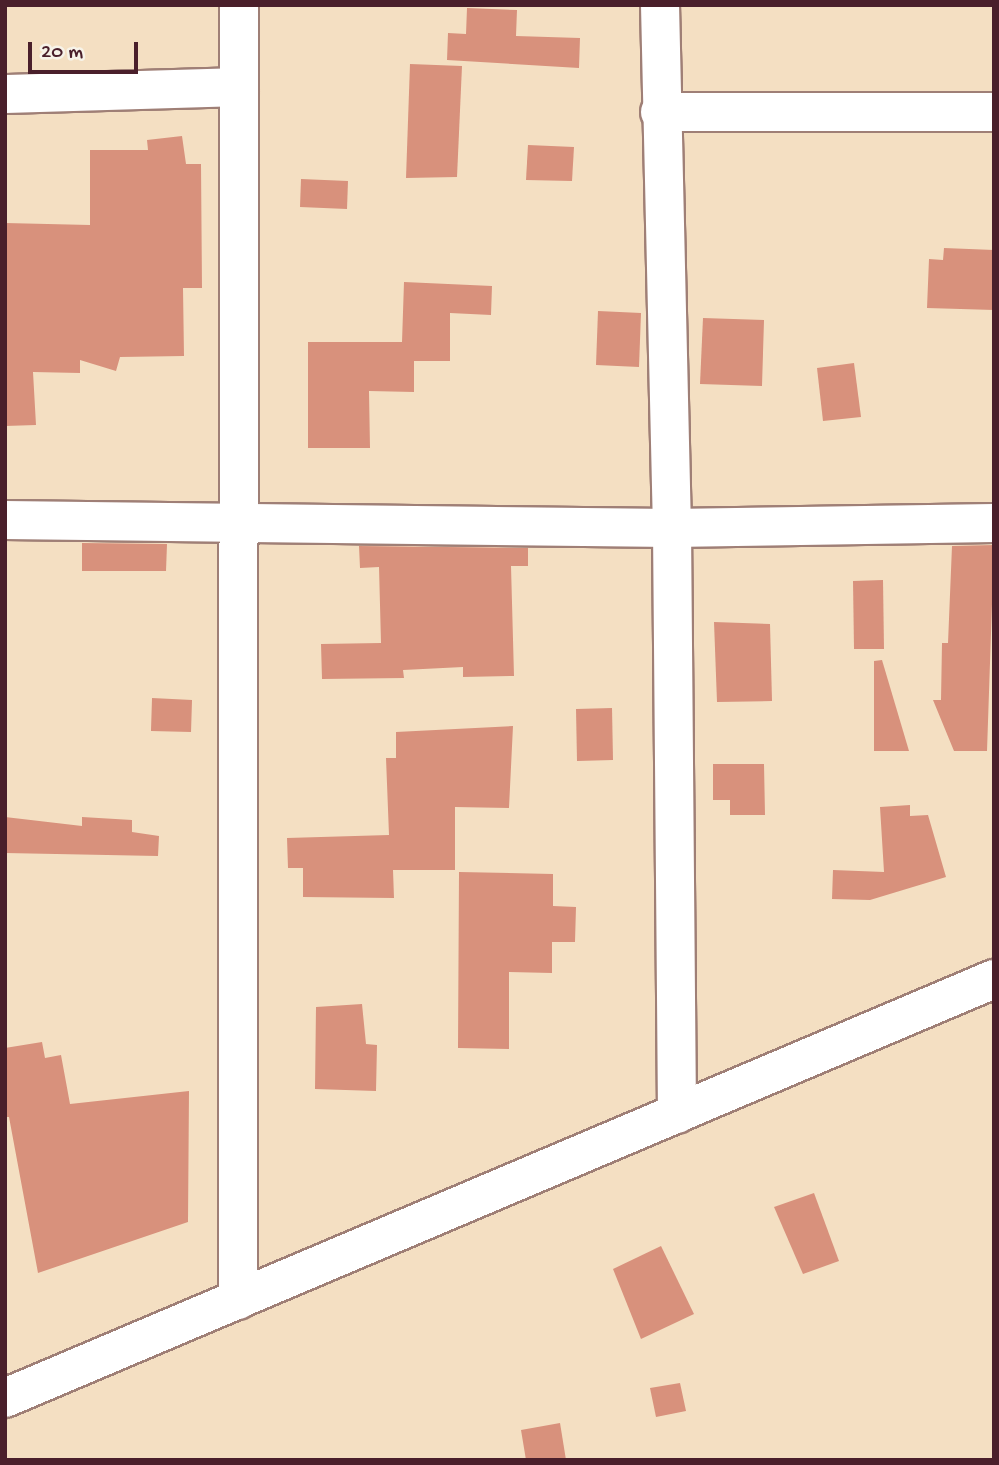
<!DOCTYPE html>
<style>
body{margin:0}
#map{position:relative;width:999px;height:1465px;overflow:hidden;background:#f4dfc2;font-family:"Gochi Hand",sans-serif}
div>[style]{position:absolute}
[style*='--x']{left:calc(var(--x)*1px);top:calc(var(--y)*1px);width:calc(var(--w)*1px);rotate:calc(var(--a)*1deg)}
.building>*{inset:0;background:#d8917c}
.roads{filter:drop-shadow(2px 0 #9f7f76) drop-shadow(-2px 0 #9f7f76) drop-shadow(0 2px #9f7f76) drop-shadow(0 -2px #9f7f76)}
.minor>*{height:38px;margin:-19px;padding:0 19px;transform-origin:19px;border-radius:19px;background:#fff}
.tertiary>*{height:38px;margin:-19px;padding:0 19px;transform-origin:19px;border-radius:19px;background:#fff}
span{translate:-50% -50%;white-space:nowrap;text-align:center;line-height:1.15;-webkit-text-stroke:5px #f7f3e8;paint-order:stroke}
.frame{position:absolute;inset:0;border:7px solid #4a1f2b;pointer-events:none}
.scale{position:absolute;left:28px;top:42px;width:110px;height:32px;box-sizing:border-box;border:4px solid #4a1f2b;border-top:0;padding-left:9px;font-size:21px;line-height:24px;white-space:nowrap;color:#4a1f2b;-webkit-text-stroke:5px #f7f3e8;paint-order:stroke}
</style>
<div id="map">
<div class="building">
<div style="clip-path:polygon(467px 8px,517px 10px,516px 36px,580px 38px,579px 68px,447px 60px,448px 33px,466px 34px)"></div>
<div style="clip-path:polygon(410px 64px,462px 66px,457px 177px,406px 178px)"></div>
<div style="clip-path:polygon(182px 136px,186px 164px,201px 164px,202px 288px,183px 288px,184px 356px,120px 357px,116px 371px,80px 360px,80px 373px,33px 372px,36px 425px,5px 426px,5px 223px,90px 225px,90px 150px,148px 150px,147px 140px)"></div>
<div style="clip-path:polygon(528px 145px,574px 147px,572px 181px,526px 180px)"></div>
<div style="clip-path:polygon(301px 179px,348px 181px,347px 209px,300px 207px)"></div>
<div style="clip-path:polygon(944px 248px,994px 250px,994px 310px,927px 308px,929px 259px,943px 260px)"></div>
<div style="clip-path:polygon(404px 282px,492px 286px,491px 315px,450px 313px,450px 361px,414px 361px,414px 392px,369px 391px,370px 448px,308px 448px,308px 342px,402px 342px)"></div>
<div style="clip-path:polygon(598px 311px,641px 313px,639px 367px,596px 365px)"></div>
<div style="clip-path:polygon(703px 318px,764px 320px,762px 386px,700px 384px)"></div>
<div style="clip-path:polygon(854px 363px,861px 417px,823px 421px,817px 368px)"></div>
<div style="clip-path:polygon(82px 543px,167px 544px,166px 571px,82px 571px)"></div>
<div style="clip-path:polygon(994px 545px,987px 751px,954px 751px,933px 700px,941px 700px,942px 643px,948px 643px,952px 546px)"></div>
<div style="clip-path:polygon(359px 546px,528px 548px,528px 566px,511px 566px,514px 676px,463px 677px,463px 667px,403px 670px,404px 678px,322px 679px,321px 644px,381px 643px,379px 567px,360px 568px)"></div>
<div style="clip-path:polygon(883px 580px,884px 649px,854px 649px,853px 581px)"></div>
<div style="clip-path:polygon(714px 622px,770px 624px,772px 701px,717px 702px)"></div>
<div style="clip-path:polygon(882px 660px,909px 751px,874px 751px,874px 661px)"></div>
<div style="clip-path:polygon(152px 698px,192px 700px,191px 732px,151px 731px)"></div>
<div style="clip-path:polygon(612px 708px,613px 760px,577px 761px,576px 709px)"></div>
<div style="clip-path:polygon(513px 726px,509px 808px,455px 807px,455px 870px,393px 870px,394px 898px,303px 897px,303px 868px,288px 868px,287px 838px,389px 835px,386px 758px,396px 758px,396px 732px)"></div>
<div style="clip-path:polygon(713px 764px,764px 764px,765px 815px,730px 815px,730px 800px,713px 800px)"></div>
<div style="clip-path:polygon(910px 805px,910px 816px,928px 815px,946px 877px,870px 900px,832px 899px,833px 870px,884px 872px,880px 807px)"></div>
<div style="clip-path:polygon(5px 817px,82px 826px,82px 817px,132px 820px,132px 832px,159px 836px,158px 856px,5px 853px)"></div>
<div style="clip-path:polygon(459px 872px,553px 874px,553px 906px,576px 907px,575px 942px,552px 942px,552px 973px,509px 972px,509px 1049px,458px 1048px)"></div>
<div style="clip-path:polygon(362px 1004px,366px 1044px,377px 1045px,376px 1091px,315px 1089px,316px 1007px)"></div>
<div style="clip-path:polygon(42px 1042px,45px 1058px,61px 1055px,70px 1104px,189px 1091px,188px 1222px,38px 1273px,9px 1117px,5px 1117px,5px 1048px)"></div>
<div style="clip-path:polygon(814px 1193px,839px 1261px,803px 1274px,774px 1207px)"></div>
<div style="clip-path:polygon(661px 1246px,694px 1314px,641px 1339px,613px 1269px)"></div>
<div style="clip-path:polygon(680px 1383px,686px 1411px,656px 1417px,650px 1388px)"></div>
<div style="clip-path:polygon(560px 1423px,566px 1460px,526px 1460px,521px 1430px)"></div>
</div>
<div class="roads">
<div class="minor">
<div style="--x:660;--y:5;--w:523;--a:88.69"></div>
<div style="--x:672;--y:528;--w:586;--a:89.51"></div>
<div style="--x:5;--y:94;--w:234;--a:-1.7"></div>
<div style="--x:660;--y:112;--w:334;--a:0"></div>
<div style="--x:5;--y:520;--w:667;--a:0.69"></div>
<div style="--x:672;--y:528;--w:322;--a:-0.9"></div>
<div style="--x:238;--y:1300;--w:1295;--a:-89.96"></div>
</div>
<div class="tertiary">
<div style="--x:5;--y:1398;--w:1074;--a:-22.96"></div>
</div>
</div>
<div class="frame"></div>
<div class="scale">20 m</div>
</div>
